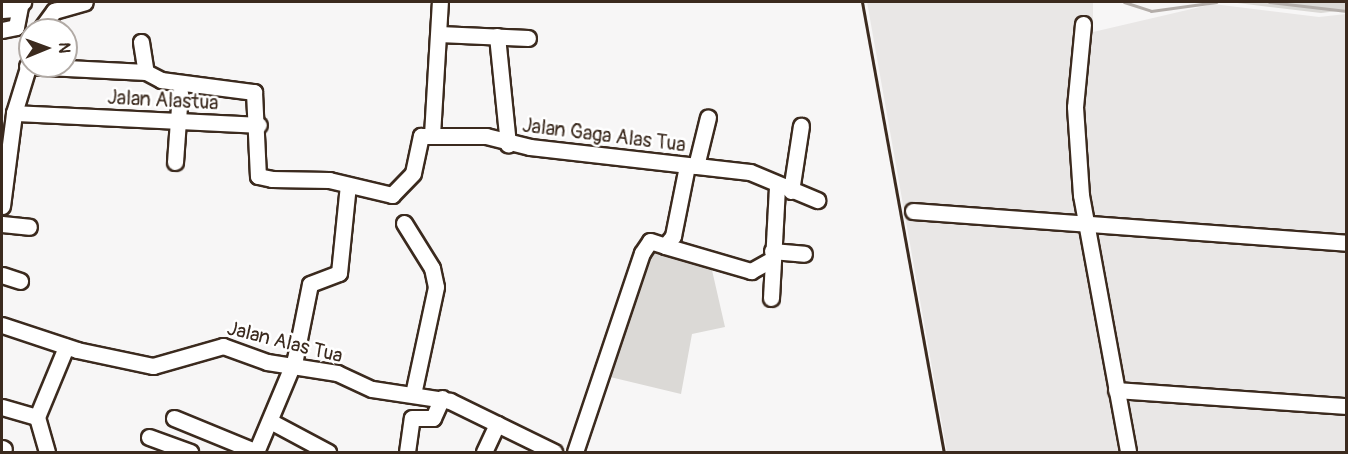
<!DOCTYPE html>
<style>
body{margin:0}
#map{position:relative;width:1348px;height:454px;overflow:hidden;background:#f7f6f6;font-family:Pangolin,sans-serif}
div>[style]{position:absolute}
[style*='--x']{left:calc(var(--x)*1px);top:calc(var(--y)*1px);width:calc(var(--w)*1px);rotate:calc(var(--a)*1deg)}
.built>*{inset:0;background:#e9e7e6}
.green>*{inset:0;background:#dbd9d6}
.stream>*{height:3px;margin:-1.5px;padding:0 1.5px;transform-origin:1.5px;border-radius:1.5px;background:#b4aeaa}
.roads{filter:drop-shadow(2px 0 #3b2a1e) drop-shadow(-2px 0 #3b2a1e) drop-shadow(0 2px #3b2a1e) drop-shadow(0 -2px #3b2a1e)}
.minor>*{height:15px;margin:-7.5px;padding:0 7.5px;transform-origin:7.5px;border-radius:7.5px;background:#fff}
.rail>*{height:3px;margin:-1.5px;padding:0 1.5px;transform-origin:1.5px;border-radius:1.5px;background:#3b2a1e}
span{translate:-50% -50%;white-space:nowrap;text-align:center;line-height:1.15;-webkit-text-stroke:5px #fff;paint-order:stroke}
.street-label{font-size:20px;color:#3b2a1e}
.frame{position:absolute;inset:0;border:3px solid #3b2a1e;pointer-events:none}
.north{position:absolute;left:18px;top:18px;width:60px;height:60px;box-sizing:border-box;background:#fff;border:2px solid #b1aaa5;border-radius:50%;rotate:89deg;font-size:16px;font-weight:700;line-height:24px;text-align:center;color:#3b2a1e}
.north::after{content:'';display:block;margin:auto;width:21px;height:27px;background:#3b2a1e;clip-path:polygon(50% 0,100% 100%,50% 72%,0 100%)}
</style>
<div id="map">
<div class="built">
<div style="clip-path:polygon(867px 2px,1093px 2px,1093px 32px,1213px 4px,1319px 17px,1346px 14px,1346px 452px,947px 452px)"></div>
</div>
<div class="green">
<div style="clip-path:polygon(1229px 2px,1346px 2px,1346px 10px,1321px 13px)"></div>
<div style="clip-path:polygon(659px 248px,709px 257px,725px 327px,692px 334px,681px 394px,606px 376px,650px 255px)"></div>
</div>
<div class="stream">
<div style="--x:1124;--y:2;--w:28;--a:18"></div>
<div style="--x:1151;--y:11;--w:66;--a:-7.9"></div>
<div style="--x:1269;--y:2;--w:78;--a:6.7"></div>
</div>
<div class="roads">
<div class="minor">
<div style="--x:2;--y:10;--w:13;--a:-4"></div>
<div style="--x:15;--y:9;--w:11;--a:-41"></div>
<div style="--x:1083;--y:24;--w:83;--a:95.5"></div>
<div style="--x:1075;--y:107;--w:88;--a:86.1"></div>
<div style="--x:1081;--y:195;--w:261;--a:79.6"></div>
<div style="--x:2;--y:30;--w:14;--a:-12"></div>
<div style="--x:16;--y:27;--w:20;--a:-79"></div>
<div style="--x:40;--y:30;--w:24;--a:-54"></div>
<div style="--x:54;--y:11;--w:32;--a:-16"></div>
<div style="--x:439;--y:34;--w:89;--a:2.6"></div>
<div style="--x:497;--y:36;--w:109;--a:84.2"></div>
<div style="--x:141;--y:42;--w:30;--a:81"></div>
<div style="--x:27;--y:66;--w:119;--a:2.9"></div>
<div style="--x:146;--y:72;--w:17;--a:28"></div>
<div style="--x:161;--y:80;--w:94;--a:7.4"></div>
<div style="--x:254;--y:92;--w:84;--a:87.3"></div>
<div style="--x:258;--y:176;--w:14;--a:12"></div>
<div style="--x:272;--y:179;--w:57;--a:1"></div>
<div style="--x:329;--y:180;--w:65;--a:13.4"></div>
<div style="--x:392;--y:195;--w:30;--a:-46"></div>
<div style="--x:413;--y:173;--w:38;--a:-78"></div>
<div style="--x:421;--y:136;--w:65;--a:0"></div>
<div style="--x:486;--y:136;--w:45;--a:14"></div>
<div style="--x:530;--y:147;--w:221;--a:6.5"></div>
<div style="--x:750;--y:172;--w:73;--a:22.7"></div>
<div style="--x:14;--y:113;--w:245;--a:2.8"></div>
<div style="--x:432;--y:135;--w:133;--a:-86.6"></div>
<div style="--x:175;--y:162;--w:70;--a:-85.9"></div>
<div style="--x:696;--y:166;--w:50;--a:-76.2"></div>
<div style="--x:791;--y:191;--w:66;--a:-81.3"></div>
<div style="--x:2;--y:206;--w:94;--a:-82.6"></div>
<div style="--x:14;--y:113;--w:54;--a:-72.9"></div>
<div style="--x:913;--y:211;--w:434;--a:4.2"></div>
<div style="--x:404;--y:223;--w:53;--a:58.1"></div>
<div style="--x:432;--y:268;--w:19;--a:78"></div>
<div style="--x:436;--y:287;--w:109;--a:102.1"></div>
<div style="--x:2;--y:224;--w:27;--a:6"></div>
<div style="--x:665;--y:246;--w:90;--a:16.2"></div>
<div style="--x:751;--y:271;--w:25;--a:-29"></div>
<div style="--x:772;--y:251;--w:32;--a:5"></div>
<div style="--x:2;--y:275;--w:19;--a:18"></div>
<div style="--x:771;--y:298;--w:112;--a:-86.9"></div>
<div style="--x:2;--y:325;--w:79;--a:18.4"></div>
<div style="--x:77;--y:350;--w:78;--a:11.9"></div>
<div style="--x:153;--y:366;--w:73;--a:-15.9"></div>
<div style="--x:223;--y:346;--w:47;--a:20"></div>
<div style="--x:267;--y:362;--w:71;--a:8.9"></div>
<div style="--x:337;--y:373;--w:38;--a:25"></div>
<div style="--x:372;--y:389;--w:79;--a:8.7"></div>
<div style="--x:450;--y:401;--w:116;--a:26.1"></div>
<div style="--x:1116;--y:390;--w:231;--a:4"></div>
<div style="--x:2;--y:407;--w:36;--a:16"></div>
<div style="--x:174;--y:418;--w:90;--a:22.3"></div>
<div style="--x:270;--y:421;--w:66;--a:28.1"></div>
<div style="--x:149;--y:437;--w:44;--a:20.1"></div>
<div style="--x:2;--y:448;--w:2;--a:27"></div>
<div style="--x:47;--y:452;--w:36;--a:-106"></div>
<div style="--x:37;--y:417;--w:76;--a:-67.5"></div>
<div style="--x:256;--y:452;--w:101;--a:-67.2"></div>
<div style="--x:295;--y:359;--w:76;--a:-78.7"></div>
<div style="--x:310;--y:284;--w:31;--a:-21"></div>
<div style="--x:339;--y:273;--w:88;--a:-84.2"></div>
<div style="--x:407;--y:452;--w:34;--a:-82"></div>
<div style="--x:412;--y:418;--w:21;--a:0"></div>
<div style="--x:433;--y:418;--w:22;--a:-66"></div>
<div style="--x:484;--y:452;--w:31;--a:-65"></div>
<div style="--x:575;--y:452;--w:210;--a:-71.4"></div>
<div style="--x:642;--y:253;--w:14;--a:-56"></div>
<div style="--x:650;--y:241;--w:16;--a:18"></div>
<div style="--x:665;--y:246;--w:13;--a:-51"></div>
<div style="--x:673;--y:236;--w:71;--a:-78.7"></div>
</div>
</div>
<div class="rail">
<div style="--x:862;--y:2;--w:457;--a:79.7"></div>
</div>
<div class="street-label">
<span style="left:163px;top:100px;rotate:3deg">Jalan Alastua</span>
<span style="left:604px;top:135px;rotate:7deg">Jalan Gaga Alas Tua</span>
<span style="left:285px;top:342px;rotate:14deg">Jalan Alas Tua</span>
</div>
<div class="frame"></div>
<div class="north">N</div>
</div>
